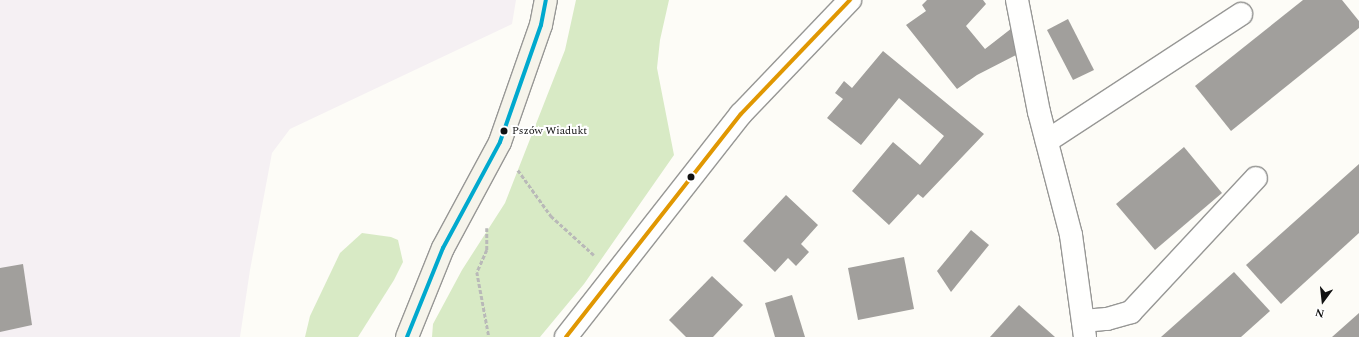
<!DOCTYPE html>
<meta charset="utf-8">
<style>
body{margin:0}
#map{position:relative;width:1359px;height:337px;overflow:hidden;background:#fdfcf7;font-family:Spectral,serif}
div>[style]{position:absolute}
[style*='--x']{left:calc(var(--x)*1px);top:calc(var(--y)*1px);width:calc(var(--w)*1px);rotate:calc(var(--a)*1deg)}
.industrial>*{inset:0;background:#f5f0f3}
.forest>*{inset:0;background:#d8eac5}
.building>*{inset:0;background:#a19f9c}
.path>*{height:2.5px;margin-top:-1.25px;transform-origin:0;background:repeating-linear-gradient(90deg,#b9b9b8 0 4px,transparent 0 6px)}
.roads{filter:drop-shadow(1px 0 #979795) drop-shadow(-1px 0 #979795) drop-shadow(0 1px #979795) drop-shadow(0 -1px #979795)}
.minor>*{height:22px;margin:-11px;padding:0 11px;transform-origin:11px;border-radius:11px;background:#fffffe}
.tertiary>*{height:22px;margin:-11px;padding:0 11px;transform-origin:11px;border-radius:11px;background:#fffffe}
.secondary>*{height:22px;margin:-11px;padding:0 11px;transform-origin:11px;border-radius:11px;background:#f6f4eb}
.bus-1>*{height:4px;margin:-2px;padding:0 2px;transform-origin:2px;border-radius:2px;background:#e09702}
.bus-2>*{height:4px;margin:-2px;padding:0 2px;transform-origin:2px;border-radius:2px;background:#00a9ce}
.dots>*{width:11px;height:11px;translate:-50% -50%;box-sizing:border-box;border:2px solid #fff;border-radius:50%}
span{translate:-50% -50%;white-space:nowrap;text-align:center;line-height:1.15;-webkit-text-stroke:4px #fff;paint-order:stroke}
.bus-label{font-size:11px;color:#111}
.left{translate:0 -50%;text-align:left}
.north{position:absolute;left:1303px;top:281px;width:40px;height:40px;-webkit-text-stroke:3px #fff;paint-order:stroke;rotate:195deg;font-size:11px;font-weight:700;line-height:16px;text-align:center;color:#111}
.north::after{content:'';display:block;margin:auto;width:14px;height:18px;background:#111;clip-path:polygon(50% 0,100% 100%,50% 72%,0 100%)}
</style>
<div id="map">
<div class="industrial">
<div style="clip-path:polygon(0 0,516px 0,512px 24px,290px 129px,272px 153px,250px 270px,240px 337px,0 337px)"></div>
</div>
<div class="forest">
<div style="clip-path:polygon(576px 0,669px 0,660px 40px,657px 68px,674px 155px,584px 284px,540px 337px,432px 337px,433px 324px,462px 270px,505px 203px,565px 50px)"></div>
<div style="clip-path:polygon(362px 233px,391px 237px,398px 240px,403px 262px,394px 280px,358px 337px,305px 337px,310px 316px,340px 253px)"></div>
</div>
<div class="building">
<div style="clip-path:polygon(927px 0,983px 0,986px 4px,966px 26px,985px 49px,1012px 28px,1016px 55px,977px 75px,957px 89px,906px 25px,926px 11px,922px 5px)"></div>
<div style="clip-path:polygon(1303px 0,1342px 0,1359px 21px,1359px 28px,1231px 131px,1195px 86px)"></div>
<div style="clip-path:polygon(1068px 19px,1094px 70px,1073px 80px,1047px 30px)"></div>
<div style="clip-path:polygon(883px 51px,984px 134px,923px 198px,918px 194px,889px 225px,852px 191px,893px 142px,920px 165px,944px 136px,899px 98px,861px 145px,827px 118px,843px 99px,835px 93px,844px 81px,852px 88px)"></div>
<div style="clip-path:polygon(1184px 147px,1222px 193px,1155px 250px,1116px 204px)"></div>
<div style="clip-path:polygon(1359px 164px,1359px 233px,1281px 304px,1246px 265px)"></div>
<div style="clip-path:polygon(786px 195px,818px 225px,801px 244px,809px 252px,796px 266px,788px 258px,775px 272px,743px 241px)"></div>
<div style="clip-path:polygon(971px 230px,989px 245px,951px 292px,937px 271px)"></div>
<div style="clip-path:polygon(904px 257px,914px 309px,858px 320px,848px 268px)"></div>
<div style="clip-path:polygon(23px 264px,32px 325px,0 332px,0 268px)"></div>
<div style="clip-path:polygon(1234px 272px,1270px 311px,1241px 337px,1161px 337px)"></div>
<div style="clip-path:polygon(712px 276px,743px 305px,713px 337px,686px 337px,669px 320px)"></div>
<div style="clip-path:polygon(792px 295px,805px 337px,775px 337px,765px 303px)"></div>
<div style="clip-path:polygon(1019px 305px,1055px 337px,990px 337px)"></div>
<div style="clip-path:polygon(1359px 313px,1359px 337px,1332px 337px)"></div>
</div>
<div class="path">
<div style="--x:518;--y:170;--w:57;--a:54.3"></div>
<div style="--x:551;--y:216;--w:58;--a:42.2"></div>
<div style="--x:487;--y:228;--w:22;--a:90"></div>
<div style="--x:487;--y:250;--w:24;--a:114"></div>
<div style="--x:477;--y:272;--w:66;--a:79.5"></div>
</div>
<div class="roads">
<div class="minor">
<div style="--x:1017;--y:0;--w:114;--a:78.9"></div>
<div style="--x:1039;--y:112;--w:127;--a:75.4"></div>
<div style="--x:1071;--y:235;--w:103;--a:82.2"></div>
<div style="--x:1047;--y:141;--w:232;--a:-33.2"></div>
<div style="--x:1083;--y:321;--w:24;--a:-5"></div>
<div style="--x:1107;--y:319;--w:25;--a:-16"></div>
<div style="--x:1131;--y:312;--w:183;--a:-47"></div>
</div>
<div class="tertiary">
<div style="--x:566;--y:337;--w:283;--a:-51.9"></div>
<div style="--x:741;--y:114;--w:158;--a:-46.3"></div>
</div>
<div class="secondary">
<div style="--x:407;--y:337;--w:96;--a:-68"></div>
<div style="--x:443;--y:248;--w:120;--a:-61.7"></div>
<div style="--x:500;--y:142;--w:124;--a:-70.7"></div>
<div style="--x:541;--y:25;--w:25;--a:-79"></div>
</div>
</div>
<div class="bus-1">
<div style="--x:566;--y:337;--w:283;--a:-51.9"></div>
<div style="--x:741;--y:114;--w:158;--a:-46.3"></div>
</div>
<div class="bus-2">
<div style="--x:407;--y:337;--w:96;--a:-68"></div>
<div style="--x:443;--y:248;--w:120;--a:-61.7"></div>
<div style="--x:500;--y:142;--w:124;--a:-70.7"></div>
<div style="--x:541;--y:25;--w:25;--a:-79"></div>
</div>
<div class="dots">
<div style="left:504px;top:131px;background:#111"></div>
<div style="left:691px;top:177px;background:#111"></div>
</div>
<div class="bus-label">
<span class="left" style="left:512px;top:131px">Pszów Wiadukt</span>
</div>
<div class="north">N</div>
</div>
